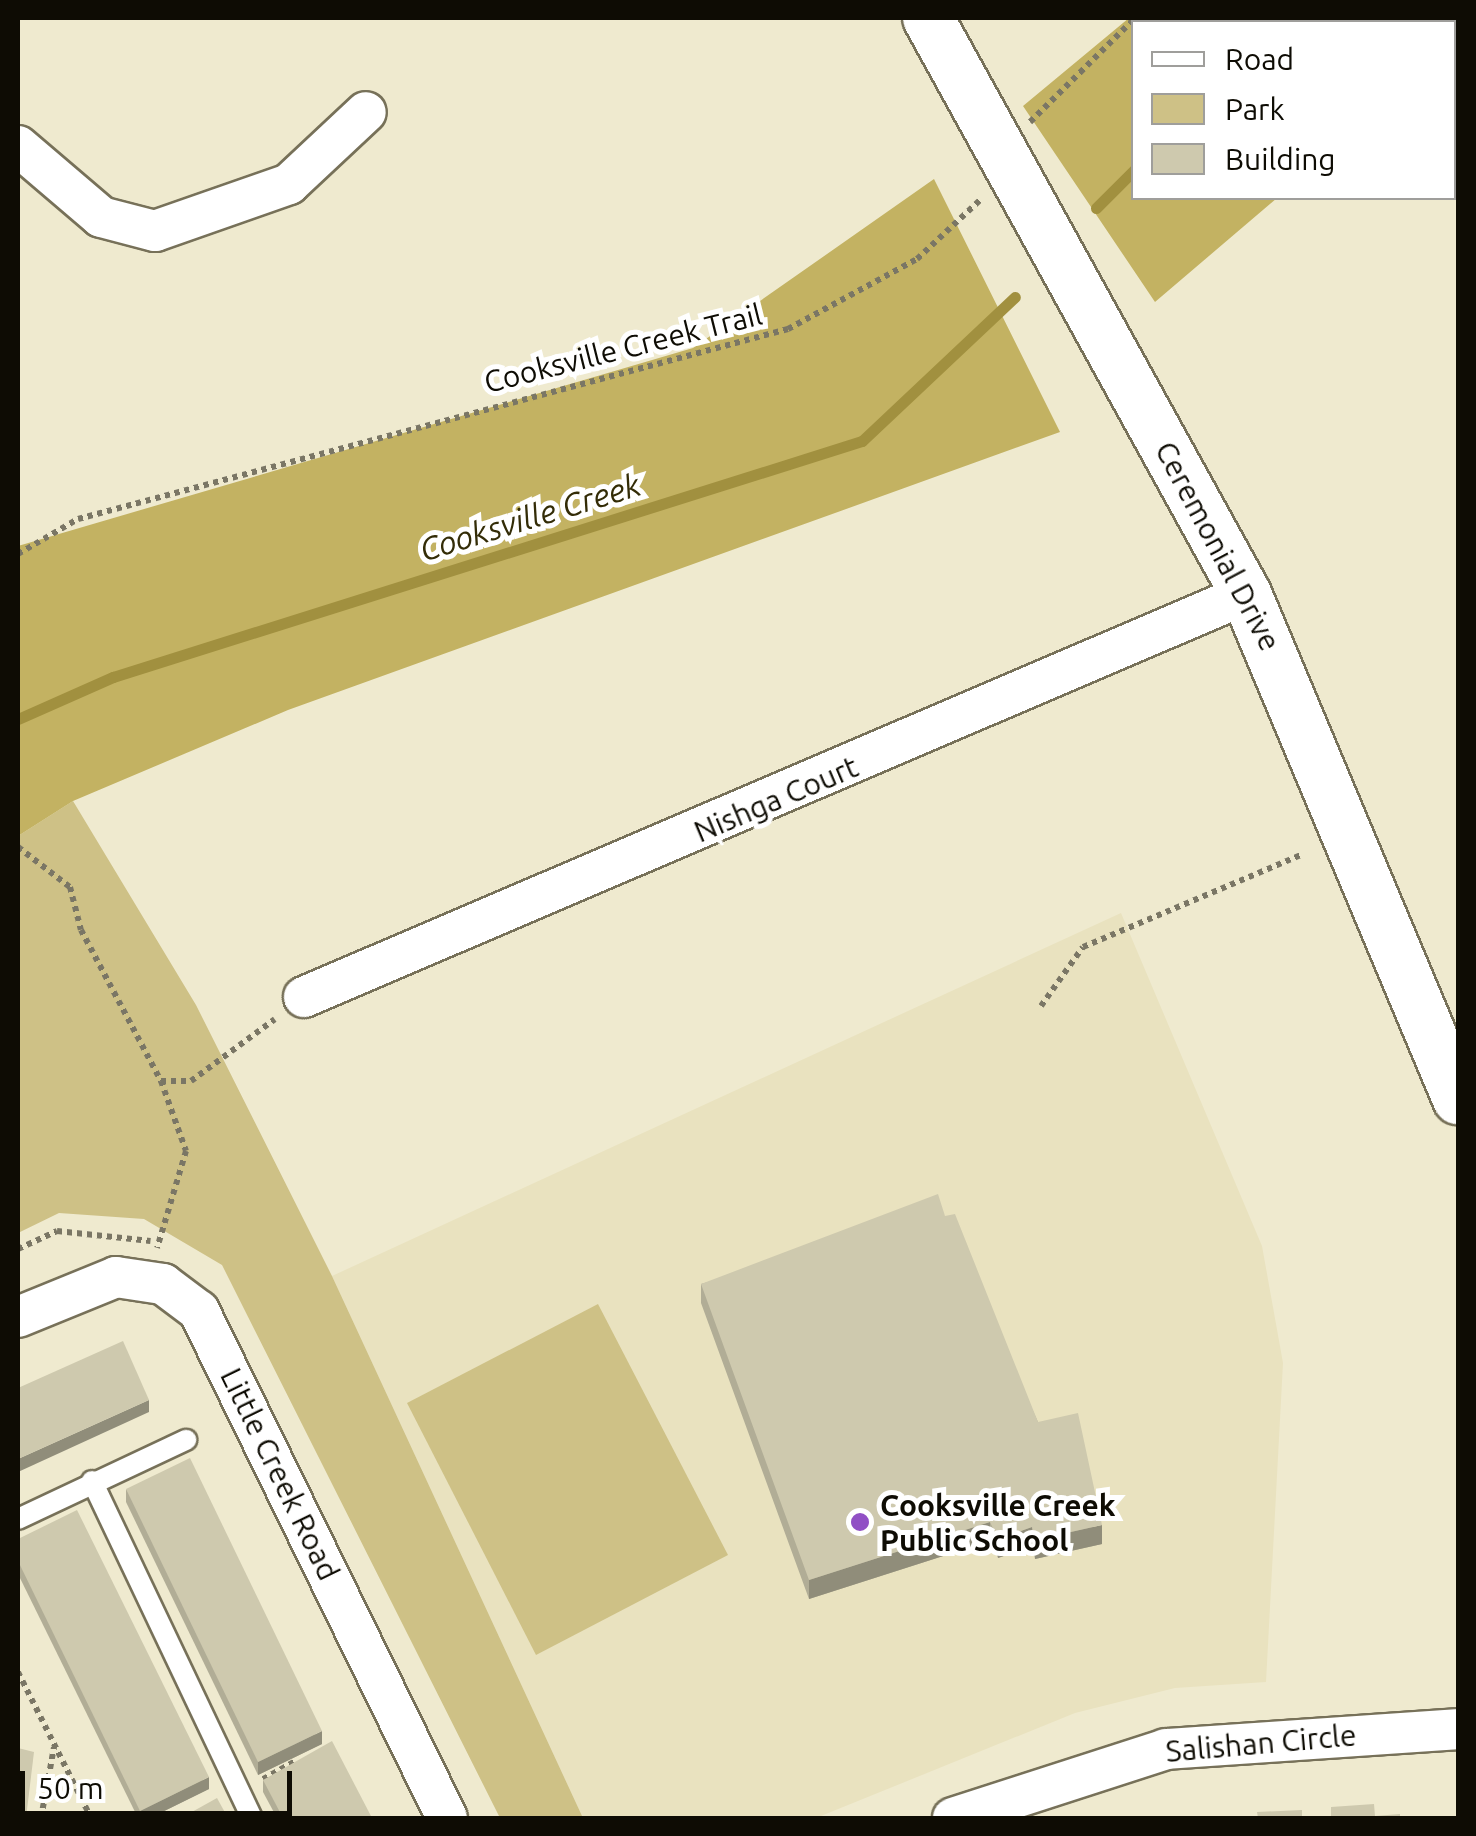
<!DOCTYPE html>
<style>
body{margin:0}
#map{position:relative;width:1476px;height:1836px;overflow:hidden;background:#efeacf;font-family:Ubuntu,sans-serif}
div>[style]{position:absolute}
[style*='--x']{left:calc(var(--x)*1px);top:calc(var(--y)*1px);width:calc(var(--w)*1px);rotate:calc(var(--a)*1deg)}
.built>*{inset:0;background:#e9e2bf}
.green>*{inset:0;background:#cec186}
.forest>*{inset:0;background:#c3b262}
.stream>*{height:11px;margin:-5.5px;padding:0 5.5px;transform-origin:5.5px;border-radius:5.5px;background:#a1903f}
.path>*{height:6px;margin-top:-3px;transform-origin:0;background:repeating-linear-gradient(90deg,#7a7665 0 5px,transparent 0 10px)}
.roads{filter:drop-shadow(2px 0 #777159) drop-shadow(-2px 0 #777159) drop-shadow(0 2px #777159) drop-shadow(0 -2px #777159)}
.service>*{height:20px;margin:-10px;padding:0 10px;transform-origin:10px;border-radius:10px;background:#fff}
.minor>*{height:40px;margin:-20px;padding:0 20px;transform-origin:20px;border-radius:20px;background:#fff}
.tertiary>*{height:50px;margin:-25px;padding:0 25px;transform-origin:25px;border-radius:25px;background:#fff}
.wall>*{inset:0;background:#b1ad96}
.shaded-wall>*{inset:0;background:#908d7a}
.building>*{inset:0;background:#cec9ae}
.dots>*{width:28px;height:28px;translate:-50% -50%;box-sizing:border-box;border:5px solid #fff;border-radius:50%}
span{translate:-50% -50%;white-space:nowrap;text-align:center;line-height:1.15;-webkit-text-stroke:10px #fff;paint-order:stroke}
.street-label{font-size:30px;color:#0e0c04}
.poi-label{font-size:30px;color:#0e0c04;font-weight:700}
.left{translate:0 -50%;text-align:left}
.water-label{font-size:32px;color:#332c07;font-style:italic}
.frame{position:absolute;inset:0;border:20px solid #0e0c04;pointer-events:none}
.legend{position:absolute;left:1131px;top:20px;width:325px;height:180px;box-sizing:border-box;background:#fff;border:2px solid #9f9e9b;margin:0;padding:12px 18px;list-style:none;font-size:30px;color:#0e0c04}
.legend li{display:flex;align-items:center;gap:20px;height:50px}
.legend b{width:50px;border:2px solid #9f9e9b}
.scale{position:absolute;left:20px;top:1771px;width:272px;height:45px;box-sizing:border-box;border:5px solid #0e0c04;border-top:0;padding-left:12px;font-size:30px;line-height:35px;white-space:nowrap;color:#0e0c04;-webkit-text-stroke:8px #fff;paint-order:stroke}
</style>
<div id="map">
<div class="built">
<div style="clip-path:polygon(1121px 913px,1262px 1246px,1283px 1363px,1266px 1682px,1175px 1688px,1075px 1713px,816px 1818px,583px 1818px,332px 1276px)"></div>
</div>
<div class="green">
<div style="clip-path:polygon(73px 801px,196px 1005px,332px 1276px,583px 1818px,500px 1818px,222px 1265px,144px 1219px,59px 1213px,18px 1233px,18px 836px)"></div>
<div style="clip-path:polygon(598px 1304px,728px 1555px,536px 1655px,407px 1403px)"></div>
</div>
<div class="forest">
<div style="clip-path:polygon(1129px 18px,1458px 18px,1458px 42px,1454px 22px,1134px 22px,1134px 198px,1277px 198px,1155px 302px,1023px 106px)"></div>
<div style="clip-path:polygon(934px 179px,1060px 432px,288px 710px,73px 801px,18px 836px,18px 546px,693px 348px)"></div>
</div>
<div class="stream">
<div style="--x:1282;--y:22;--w:6;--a:-39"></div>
<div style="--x:1096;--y:208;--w:54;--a:-45"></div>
<div style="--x:18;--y:719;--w:104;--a:-23.9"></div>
<div style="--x:113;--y:677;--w:785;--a:-17.49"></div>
<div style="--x:862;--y:441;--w:210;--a:-43.3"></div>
</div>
<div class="path">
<div style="--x:1030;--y:122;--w:148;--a:-44.7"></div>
<div style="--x:18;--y:554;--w:69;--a:-30.3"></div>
<div style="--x:78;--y:519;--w:735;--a:-14.98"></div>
<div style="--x:788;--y:329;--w:147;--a:-28.5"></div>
<div style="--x:917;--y:259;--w:86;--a:-43.1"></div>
<div style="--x:18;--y:847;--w:66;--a:37.6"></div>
<div style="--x:70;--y:887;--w:44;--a:75.7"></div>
<div style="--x:81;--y:930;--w:171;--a:62.1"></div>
<div style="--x:161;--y:1081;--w:74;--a:70.3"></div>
<div style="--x:186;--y:1151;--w:101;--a:106.6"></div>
<div style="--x:1041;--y:1006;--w:72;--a:-54.6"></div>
<div style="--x:1083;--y:947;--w:239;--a:-22.9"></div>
<div style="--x:161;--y:1081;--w:30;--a:0"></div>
<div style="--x:191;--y:1081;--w:104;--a:-36.4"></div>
<div style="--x:18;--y:1249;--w:43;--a:-24.8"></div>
<div style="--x:57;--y:1231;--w:94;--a:6.1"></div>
<div style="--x:18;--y:1672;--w:163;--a:63.4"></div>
<div style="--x:263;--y:1779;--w:38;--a:-29"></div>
<div style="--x:41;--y:1818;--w:72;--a:-79.6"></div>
</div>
<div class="roads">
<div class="service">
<div style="--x:92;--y:1481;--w:373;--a:64.6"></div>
<div style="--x:18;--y:1519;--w:186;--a:-25.2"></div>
</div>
<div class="minor">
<div style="--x:18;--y:146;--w:109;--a:40.5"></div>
<div style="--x:101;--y:217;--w:56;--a:14.5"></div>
<div style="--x:155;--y:231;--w:142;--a:-19.3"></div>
<div style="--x:289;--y:184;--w:105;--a:-43.1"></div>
<div style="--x:304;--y:997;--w:1025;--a:-23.16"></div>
<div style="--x:18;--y:1317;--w:106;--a:-22.2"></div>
<div style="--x:116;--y:1277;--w:48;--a:8.5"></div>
<div style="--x:163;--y:1284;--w:45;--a:36.9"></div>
<div style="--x:199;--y:1311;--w:564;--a:63.93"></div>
<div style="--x:953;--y:1818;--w:224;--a:-17.9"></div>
<div style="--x:1166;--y:1749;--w:293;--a:-3.9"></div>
</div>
<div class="tertiary">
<div style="--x:928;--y:18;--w:658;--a:61.1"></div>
<div style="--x:1246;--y:594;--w:548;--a:67.23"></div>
</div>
</div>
<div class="wall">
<div style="clip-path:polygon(945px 1216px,1038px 1422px,1102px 1544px,1035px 1559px,1032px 1546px,998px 1558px,990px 1541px,809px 1599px,701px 1303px,701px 1284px)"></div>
<div style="clip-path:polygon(126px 1489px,322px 1744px,258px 1775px,126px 1502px)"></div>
<div style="clip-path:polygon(18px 1539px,209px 1789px,150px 1818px,138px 1818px,18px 1574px)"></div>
<div style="clip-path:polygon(263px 1780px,372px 1818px,277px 1818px,263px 1792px)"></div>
</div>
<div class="shaded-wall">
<div style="clip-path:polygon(149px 1400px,149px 1412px,18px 1472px,18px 1459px)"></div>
<div style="clip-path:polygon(990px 1522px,990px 1541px,809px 1599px,809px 1580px)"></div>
<div style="clip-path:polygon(1102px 1525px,1102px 1544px,1035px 1559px,1035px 1540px)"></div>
<div style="clip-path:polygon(1032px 1527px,1032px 1546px,998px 1558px,998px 1539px)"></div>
<div style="clip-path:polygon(322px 1731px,322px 1744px,258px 1775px,258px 1762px)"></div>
<div style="clip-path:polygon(209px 1777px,209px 1789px,150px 1818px,140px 1818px,140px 1811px)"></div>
</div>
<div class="building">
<div style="clip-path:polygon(938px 1194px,945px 1216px,955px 1214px,1038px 1422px,1078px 1413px,1102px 1525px,1035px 1540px,1032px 1527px,998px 1539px,990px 1522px,809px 1580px,701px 1284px)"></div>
<div style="clip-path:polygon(123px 1341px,149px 1400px,18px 1459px,18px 1388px)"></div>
<div style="clip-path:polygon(190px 1458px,322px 1731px,258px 1762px,126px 1489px)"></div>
<div style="clip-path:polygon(77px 1510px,209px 1777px,140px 1811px,18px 1561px,18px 1539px)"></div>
<div style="clip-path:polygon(332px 1741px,372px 1818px,283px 1818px,263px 1780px)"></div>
<div style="clip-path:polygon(18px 1748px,34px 1752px,26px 1818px,18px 1818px)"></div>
<div style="clip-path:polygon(217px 1798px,228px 1818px,181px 1818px)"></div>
<div style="clip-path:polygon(1374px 1804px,1375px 1816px,1400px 1814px,1400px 1818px,1331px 1818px,1331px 1807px)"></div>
<div style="clip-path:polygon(1302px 1810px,1302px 1818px,1258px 1818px,1257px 1812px)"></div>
</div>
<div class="dots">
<div style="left:860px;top:1522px;background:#9150c5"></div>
</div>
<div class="street-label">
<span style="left:623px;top:348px;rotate:-14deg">Cooksville Creek Trail</span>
<span style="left:1218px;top:546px;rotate:62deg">Ceremonial Drive</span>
<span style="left:776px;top:799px;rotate:-23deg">Nishga Court</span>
<span style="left:280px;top:1474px;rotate:64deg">Little Creek Road</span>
<span style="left:1261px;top:1743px;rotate:-5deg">Salishan Circle</span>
</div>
<div class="poi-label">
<span class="left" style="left:880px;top:1522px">Cooksville Creek<br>Public School</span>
</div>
<div class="water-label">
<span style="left:530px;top:517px;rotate:-17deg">Cooksville Creek</span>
</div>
<div class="frame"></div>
<ul class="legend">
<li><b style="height:12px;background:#fff"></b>Road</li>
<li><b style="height:28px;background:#cec186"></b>Park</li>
<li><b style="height:28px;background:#cec9ae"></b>Building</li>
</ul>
<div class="scale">50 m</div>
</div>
